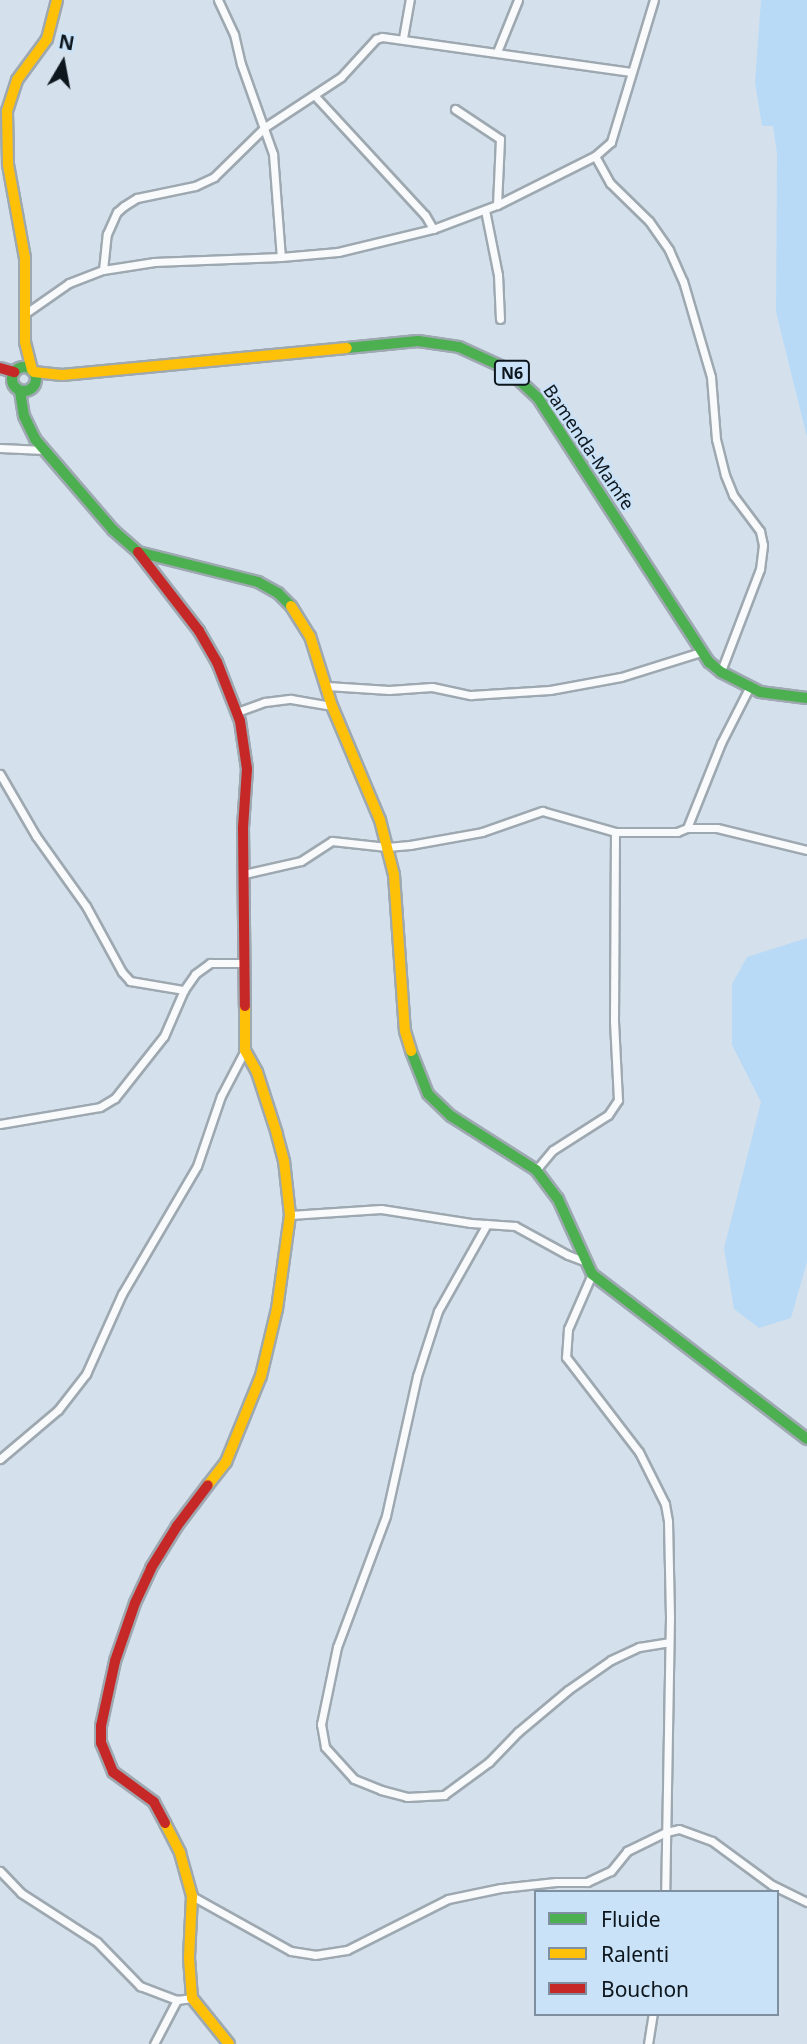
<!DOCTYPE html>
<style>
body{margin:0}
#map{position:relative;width:807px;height:2044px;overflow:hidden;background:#d4e1ec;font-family:"Noto Sans",sans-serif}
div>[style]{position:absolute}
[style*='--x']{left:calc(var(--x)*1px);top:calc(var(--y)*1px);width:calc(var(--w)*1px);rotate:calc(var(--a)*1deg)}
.green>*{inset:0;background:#b9daf6}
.roads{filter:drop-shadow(2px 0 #9ea8b0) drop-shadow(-2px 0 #9ea8b0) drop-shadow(0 2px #9ea8b0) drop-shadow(0 -2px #9ea8b0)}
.street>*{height:7px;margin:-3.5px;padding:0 3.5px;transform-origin:3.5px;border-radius:3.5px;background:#f9fafc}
.fast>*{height:10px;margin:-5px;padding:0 5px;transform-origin:5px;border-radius:5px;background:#4caf50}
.fast>.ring{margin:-5px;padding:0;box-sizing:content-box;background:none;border:10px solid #4caf50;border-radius:50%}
.slow>*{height:10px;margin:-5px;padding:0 5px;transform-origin:5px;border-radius:5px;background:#ffc107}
.jam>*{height:10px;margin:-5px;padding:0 5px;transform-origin:5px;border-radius:5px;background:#c62828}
span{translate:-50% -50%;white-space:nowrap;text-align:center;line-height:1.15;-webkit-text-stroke:5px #cae2f7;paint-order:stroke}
.shield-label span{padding:2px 5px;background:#cae2f7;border:2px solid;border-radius:5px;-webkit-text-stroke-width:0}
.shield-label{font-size:16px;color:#0d161d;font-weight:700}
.street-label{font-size:18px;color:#0d161d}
.legend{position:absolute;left:534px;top:1890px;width:245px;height:126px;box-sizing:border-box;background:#cae2f7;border:2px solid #7e90a0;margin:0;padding:9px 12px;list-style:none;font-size:21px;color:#0d161d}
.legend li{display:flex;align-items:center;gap:14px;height:35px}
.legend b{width:35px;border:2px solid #7e90a0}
.north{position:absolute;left:28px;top:28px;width:70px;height:70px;-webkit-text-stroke:5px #cae2f7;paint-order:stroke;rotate:10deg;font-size:19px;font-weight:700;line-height:28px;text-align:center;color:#0d161d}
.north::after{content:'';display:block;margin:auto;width:24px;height:32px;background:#0d161d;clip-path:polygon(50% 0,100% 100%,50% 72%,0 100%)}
</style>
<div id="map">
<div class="green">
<div style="clip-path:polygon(761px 0,807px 0,807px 437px,776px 312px,777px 154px,773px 126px,762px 126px,755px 83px)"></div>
<div style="clip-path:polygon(807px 938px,807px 1262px,791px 1318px,759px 1328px,734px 1309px,724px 1248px,761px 1102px,732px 1045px,732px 984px,747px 957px)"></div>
</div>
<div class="roads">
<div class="street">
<div style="--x:218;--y:0;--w:38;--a:65"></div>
<div style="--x:234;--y:34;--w:31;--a:77"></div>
<div style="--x:241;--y:64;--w:96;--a:70.4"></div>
<div style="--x:273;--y:154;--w:103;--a:85.6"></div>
<div style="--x:403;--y:38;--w:39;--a:-80"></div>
<div style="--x:497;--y:52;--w:56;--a:-68"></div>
<div style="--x:315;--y:96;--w:162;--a:47.3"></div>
<div style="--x:425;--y:215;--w:16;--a:60"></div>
<div style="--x:455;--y:109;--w:54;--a:33.7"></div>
<div style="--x:500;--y:139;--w:66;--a:92.6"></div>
<div style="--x:595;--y:156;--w:31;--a:61"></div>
<div style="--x:610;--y:183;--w:54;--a:44.3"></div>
<div style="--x:649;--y:221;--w:35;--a:55"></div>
<div style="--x:669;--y:250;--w:34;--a:66"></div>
<div style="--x:683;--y:281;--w:100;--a:73.7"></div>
<div style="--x:711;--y:377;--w:62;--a:85.4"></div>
<div style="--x:716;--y:439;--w:37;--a:76"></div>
<div style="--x:725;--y:475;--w:22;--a:68"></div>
<div style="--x:733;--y:495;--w:45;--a:53.1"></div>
<div style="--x:760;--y:531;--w:14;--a:78"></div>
<div style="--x:763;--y:545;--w:24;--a:97"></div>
<div style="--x:760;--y:569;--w:109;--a:110.9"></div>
<div style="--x:485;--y:210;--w:66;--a:78.7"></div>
<div style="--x:498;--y:275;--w:44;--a:87.4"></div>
<div style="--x:103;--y:270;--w:36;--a:-84"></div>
<div style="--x:107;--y:234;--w:24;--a:-66"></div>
<div style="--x:117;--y:212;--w:9;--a:-41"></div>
<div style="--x:124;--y:206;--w:15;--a:-32"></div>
<div style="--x:137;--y:198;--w:59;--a:-11.7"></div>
<div style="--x:195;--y:186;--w:21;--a:-25"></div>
<div style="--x:214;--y:177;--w:71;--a:-44.4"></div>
<div style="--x:265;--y:127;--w:91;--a:-33.3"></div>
<div style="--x:341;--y:77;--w:52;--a:-47.4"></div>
<div style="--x:376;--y:39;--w:6;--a:-18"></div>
<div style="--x:382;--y:37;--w:250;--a:8"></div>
<div style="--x:26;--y:313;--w:52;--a:-34.9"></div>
<div style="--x:69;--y:283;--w:36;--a:-21"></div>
<div style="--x:103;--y:270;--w:52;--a:-8.9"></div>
<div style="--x:154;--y:262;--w:127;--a:-2.3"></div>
<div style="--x:281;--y:257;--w:57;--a:-5"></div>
<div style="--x:338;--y:252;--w:98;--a:-13.6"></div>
<div style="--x:433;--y:229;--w:68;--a:-20.6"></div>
<div style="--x:497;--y:205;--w:110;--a:-26.6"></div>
<div style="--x:595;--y:156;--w:21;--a:-41"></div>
<div style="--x:611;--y:142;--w:148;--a:-73.2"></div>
<div style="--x:0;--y:448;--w:44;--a:2.6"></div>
<div style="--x:327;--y:686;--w:62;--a:3.7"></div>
<div style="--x:389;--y:690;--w:43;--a:-4"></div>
<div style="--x:432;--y:687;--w:40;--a:12"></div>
<div style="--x:471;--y:695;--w:79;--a:-3.6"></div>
<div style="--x:550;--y:690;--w:72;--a:-10.4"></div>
<div style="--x:621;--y:677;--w:84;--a:-17.4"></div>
<div style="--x:237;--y:712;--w:30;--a:-20"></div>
<div style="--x:265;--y:702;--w:26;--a:-7"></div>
<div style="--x:291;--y:699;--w:42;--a:9.7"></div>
<div style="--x:0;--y:774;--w:72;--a:59.9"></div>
<div style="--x:36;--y:836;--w:86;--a:54.5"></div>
<div style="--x:86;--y:906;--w:75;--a:61.4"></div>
<div style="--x:122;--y:972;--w:12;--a:48"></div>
<div style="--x:130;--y:981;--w:55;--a:9.5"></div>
<div style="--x:687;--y:828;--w:30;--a:0"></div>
<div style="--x:717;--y:828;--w:93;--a:13.7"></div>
<div style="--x:244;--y:874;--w:58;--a:-12.8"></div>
<div style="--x:301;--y:861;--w:37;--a:-33"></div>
<div style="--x:332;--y:841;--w:55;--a:6.2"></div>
<div style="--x:387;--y:847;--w:23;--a:-5"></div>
<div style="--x:410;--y:845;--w:73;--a:-10.2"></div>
<div style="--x:482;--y:832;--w:64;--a:-19.3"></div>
<div style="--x:542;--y:811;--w:76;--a:16"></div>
<div style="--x:615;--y:832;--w:62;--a:0"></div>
<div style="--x:677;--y:832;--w:11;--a:-22"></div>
<div style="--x:687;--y:828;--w:92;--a:-68.2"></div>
<div style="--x:721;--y:743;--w:62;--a:-63"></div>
<div style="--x:0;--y:1124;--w:101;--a:-9.6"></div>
<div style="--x:100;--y:1107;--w:17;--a:-31"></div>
<div style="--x:115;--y:1098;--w:79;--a:-51.7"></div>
<div style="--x:164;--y:1036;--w:50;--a:-66.5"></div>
<div style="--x:184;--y:990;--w:19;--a:-55"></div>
<div style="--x:195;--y:974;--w:19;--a:-36"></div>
<div style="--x:210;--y:963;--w:34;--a:0"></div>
<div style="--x:536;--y:1170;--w:26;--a:-50"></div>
<div style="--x:553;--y:1150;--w:65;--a:-32.5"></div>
<div style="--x:608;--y:1115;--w:18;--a:-56"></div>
<div style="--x:618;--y:1100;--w:79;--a:-92.9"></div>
<div style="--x:614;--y:1021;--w:189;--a:-89.7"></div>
<div style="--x:290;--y:1215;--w:91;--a:-3.8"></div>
<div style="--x:381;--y:1209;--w:91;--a:8.8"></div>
<div style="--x:471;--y:1223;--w:44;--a:3.9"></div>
<div style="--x:515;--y:1226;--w:60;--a:28.7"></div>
<div style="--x:568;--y:1255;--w:19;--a:21"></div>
<div style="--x:487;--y:1224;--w:100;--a:119.4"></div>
<div style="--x:438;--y:1311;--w:68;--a:107.9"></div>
<div style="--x:417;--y:1376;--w:143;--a:102.5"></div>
<div style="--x:386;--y:1516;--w:140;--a:110.5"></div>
<div style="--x:337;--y:1647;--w:79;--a:101.7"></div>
<div style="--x:321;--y:1724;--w:23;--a:80"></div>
<div style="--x:325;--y:1747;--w:43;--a:47.8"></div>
<div style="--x:354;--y:1779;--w:29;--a:22"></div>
<div style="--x:381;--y:1790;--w:27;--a:15"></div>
<div style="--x:407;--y:1797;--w:37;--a:-3"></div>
<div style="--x:444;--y:1795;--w:56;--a:-36.3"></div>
<div style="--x:489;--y:1762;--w:42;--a:-46"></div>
<div style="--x:518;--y:1732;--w:65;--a:-40"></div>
<div style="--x:568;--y:1690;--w:52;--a:-34.9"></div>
<div style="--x:611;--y:1660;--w:31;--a:-25"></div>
<div style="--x:639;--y:1647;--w:30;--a:-9"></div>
<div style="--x:592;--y:1274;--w:60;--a:113.6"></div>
<div style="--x:568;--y:1329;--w:28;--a:94"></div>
<div style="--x:566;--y:1357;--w:120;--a:52.5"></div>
<div style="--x:639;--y:1452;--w:58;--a:63.4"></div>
<div style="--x:665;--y:1504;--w:17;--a:80"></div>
<div style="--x:668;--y:1521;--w:96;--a:88.8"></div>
<div style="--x:670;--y:1617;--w:275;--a:91"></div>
<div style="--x:0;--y:1459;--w:76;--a:-40.2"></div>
<div style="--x:58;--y:1410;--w:46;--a:-52.1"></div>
<div style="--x:86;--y:1374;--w:88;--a:-65.8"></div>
<div style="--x:122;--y:1294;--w:148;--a:-59.6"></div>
<div style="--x:197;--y:1166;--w:74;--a:-71.1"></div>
<div style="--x:221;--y:1096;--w:52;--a:-62.4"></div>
<div style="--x:0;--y:1871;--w:30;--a:46"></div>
<div style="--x:21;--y:1893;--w:90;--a:32.8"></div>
<div style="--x:97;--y:1942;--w:62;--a:45.7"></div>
<div style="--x:140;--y:1986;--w:40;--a:21"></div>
<div style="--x:192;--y:1896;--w:113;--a:29.1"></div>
<div style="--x:291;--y:1951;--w:24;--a:9"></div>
<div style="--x:315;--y:1955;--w:32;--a:-9"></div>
<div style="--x:347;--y:1950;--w:113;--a:-26.8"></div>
<div style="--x:448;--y:1899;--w:54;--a:-11.7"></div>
<div style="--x:501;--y:1888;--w:55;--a:-6.2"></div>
<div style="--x:556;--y:1882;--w:31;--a:0"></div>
<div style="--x:587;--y:1882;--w:26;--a:-25"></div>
<div style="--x:611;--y:1871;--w:26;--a:-51"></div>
<div style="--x:627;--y:1851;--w:43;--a:-26"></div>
<div style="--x:666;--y:1832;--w:13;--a:-13"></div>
<div style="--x:679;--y:1829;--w:35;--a:20"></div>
<div style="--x:712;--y:1841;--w:74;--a:36.3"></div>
<div style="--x:772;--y:1885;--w:39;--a:26"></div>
<div style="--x:154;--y:2044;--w:50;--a:-62.4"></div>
<div style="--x:177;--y:2000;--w:15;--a:-8"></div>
<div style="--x:648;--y:2044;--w:30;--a:-81"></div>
</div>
<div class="fast">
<div style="--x:347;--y:348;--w:71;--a:-5.6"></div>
<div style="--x:418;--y:341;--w:41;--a:8.3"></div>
<div style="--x:459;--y:347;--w:53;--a:24.6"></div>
<div style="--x:507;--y:369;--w:42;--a:43.1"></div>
<div style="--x:538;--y:398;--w:315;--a:57.1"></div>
<div style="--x:709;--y:662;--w:16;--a:40"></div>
<div style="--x:721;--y:672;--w:44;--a:27.1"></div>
<div style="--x:760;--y:692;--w:47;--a:7.3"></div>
<div class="ring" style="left:12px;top:367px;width:14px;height:14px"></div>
<div style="--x:20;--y:391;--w:25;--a:81"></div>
<div style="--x:24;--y:416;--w:25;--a:64"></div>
<div style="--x:35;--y:439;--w:120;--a:49.4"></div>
<div style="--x:113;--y:530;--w:33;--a:41"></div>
<div style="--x:138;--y:552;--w:124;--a:14"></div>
<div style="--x:258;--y:582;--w:23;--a:29"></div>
<div style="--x:278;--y:593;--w:18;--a:45"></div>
<div style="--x:411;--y:1051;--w:46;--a:68.4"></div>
<div style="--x:428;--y:1094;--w:32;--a:44"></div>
<div style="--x:451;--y:1116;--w:101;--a:32.4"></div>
<div style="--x:536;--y:1170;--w:36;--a:53"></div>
<div style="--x:558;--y:1199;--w:82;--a:65.6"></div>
<div style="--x:592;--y:1274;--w:271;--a:37.5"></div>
</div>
<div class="slow">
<div style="--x:32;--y:370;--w:29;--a:-104"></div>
<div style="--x:25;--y:342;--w:84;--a:-90"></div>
<div style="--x:25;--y:258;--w:96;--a:-100.3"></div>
<div style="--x:8;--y:164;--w:53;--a:-91.1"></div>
<div style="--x:7;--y:111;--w:33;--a:-72"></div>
<div style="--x:17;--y:80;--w:51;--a:-53.8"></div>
<div style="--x:47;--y:39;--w:40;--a:-75.6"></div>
<div style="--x:34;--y:372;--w:28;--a:6"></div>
<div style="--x:62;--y:375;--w:286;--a:-5.4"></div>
<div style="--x:291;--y:606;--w:36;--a:58"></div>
<div style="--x:310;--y:636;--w:73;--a:72.6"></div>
<div style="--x:332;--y:706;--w:124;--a:67.2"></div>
<div style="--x:380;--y:820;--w:57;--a:75.7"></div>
<div style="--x:394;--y:875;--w:156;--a:86"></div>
<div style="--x:405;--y:1031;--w:21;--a:73"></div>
<div style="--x:208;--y:1485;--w:29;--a:-52"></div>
<div style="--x:226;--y:1462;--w:93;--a:-67.9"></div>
<div style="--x:261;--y:1376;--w:69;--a:-76.6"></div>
<div style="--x:277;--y:1309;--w:95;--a:-82.1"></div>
<div style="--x:290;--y:1215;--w:54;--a:-96.3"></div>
<div style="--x:284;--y:1161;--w:28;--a:-105"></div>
<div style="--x:277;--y:1134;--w:65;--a:-107.9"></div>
<div style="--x:257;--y:1072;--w:25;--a:-119"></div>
<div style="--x:245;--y:1050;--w:44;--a:-90"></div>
<div style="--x:165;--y:1823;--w:34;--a:63"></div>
<div style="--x:180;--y:1853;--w:45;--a:74.4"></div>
<div style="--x:192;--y:1896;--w:62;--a:92.8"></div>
<div style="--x:189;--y:1958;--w:40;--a:85.7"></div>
<div style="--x:192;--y:1998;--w:59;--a:51.2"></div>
</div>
<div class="jam">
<div style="--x:0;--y:368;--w:15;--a:16"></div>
<div style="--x:138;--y:552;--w:100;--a:52.3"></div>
<div style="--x:199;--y:631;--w:36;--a:60"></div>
<div style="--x:217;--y:662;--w:63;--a:68.7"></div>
<div style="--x:240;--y:721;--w:49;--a:81.7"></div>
<div style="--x:247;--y:769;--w:59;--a:93.9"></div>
<div style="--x:243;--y:828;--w:178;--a:89.4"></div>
<div style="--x:165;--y:1823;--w:24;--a:-118"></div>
<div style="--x:154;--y:1802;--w:51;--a:-143.8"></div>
<div style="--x:113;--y:1772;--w:31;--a:-112"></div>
<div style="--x:101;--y:1743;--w:17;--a:-90"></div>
<div style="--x:101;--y:1726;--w:66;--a:-77.8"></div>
<div style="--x:115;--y:1661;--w:61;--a:-71"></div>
<div style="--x:135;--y:1603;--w:38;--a:-65"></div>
<div style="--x:151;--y:1568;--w:49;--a:-58.2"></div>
<div style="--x:177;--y:1526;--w:51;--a:-52.9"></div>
</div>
</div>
<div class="shield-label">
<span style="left:512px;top:373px">N6</span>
</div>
<div class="street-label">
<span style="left:589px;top:447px;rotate:56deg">Bamenda-Mamfe</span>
</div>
<ul class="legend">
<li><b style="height:9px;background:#4caf50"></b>Fluide</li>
<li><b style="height:9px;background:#ffc107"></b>Ralenti</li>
<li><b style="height:9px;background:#c62828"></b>Bouchon</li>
</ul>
<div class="north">N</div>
</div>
